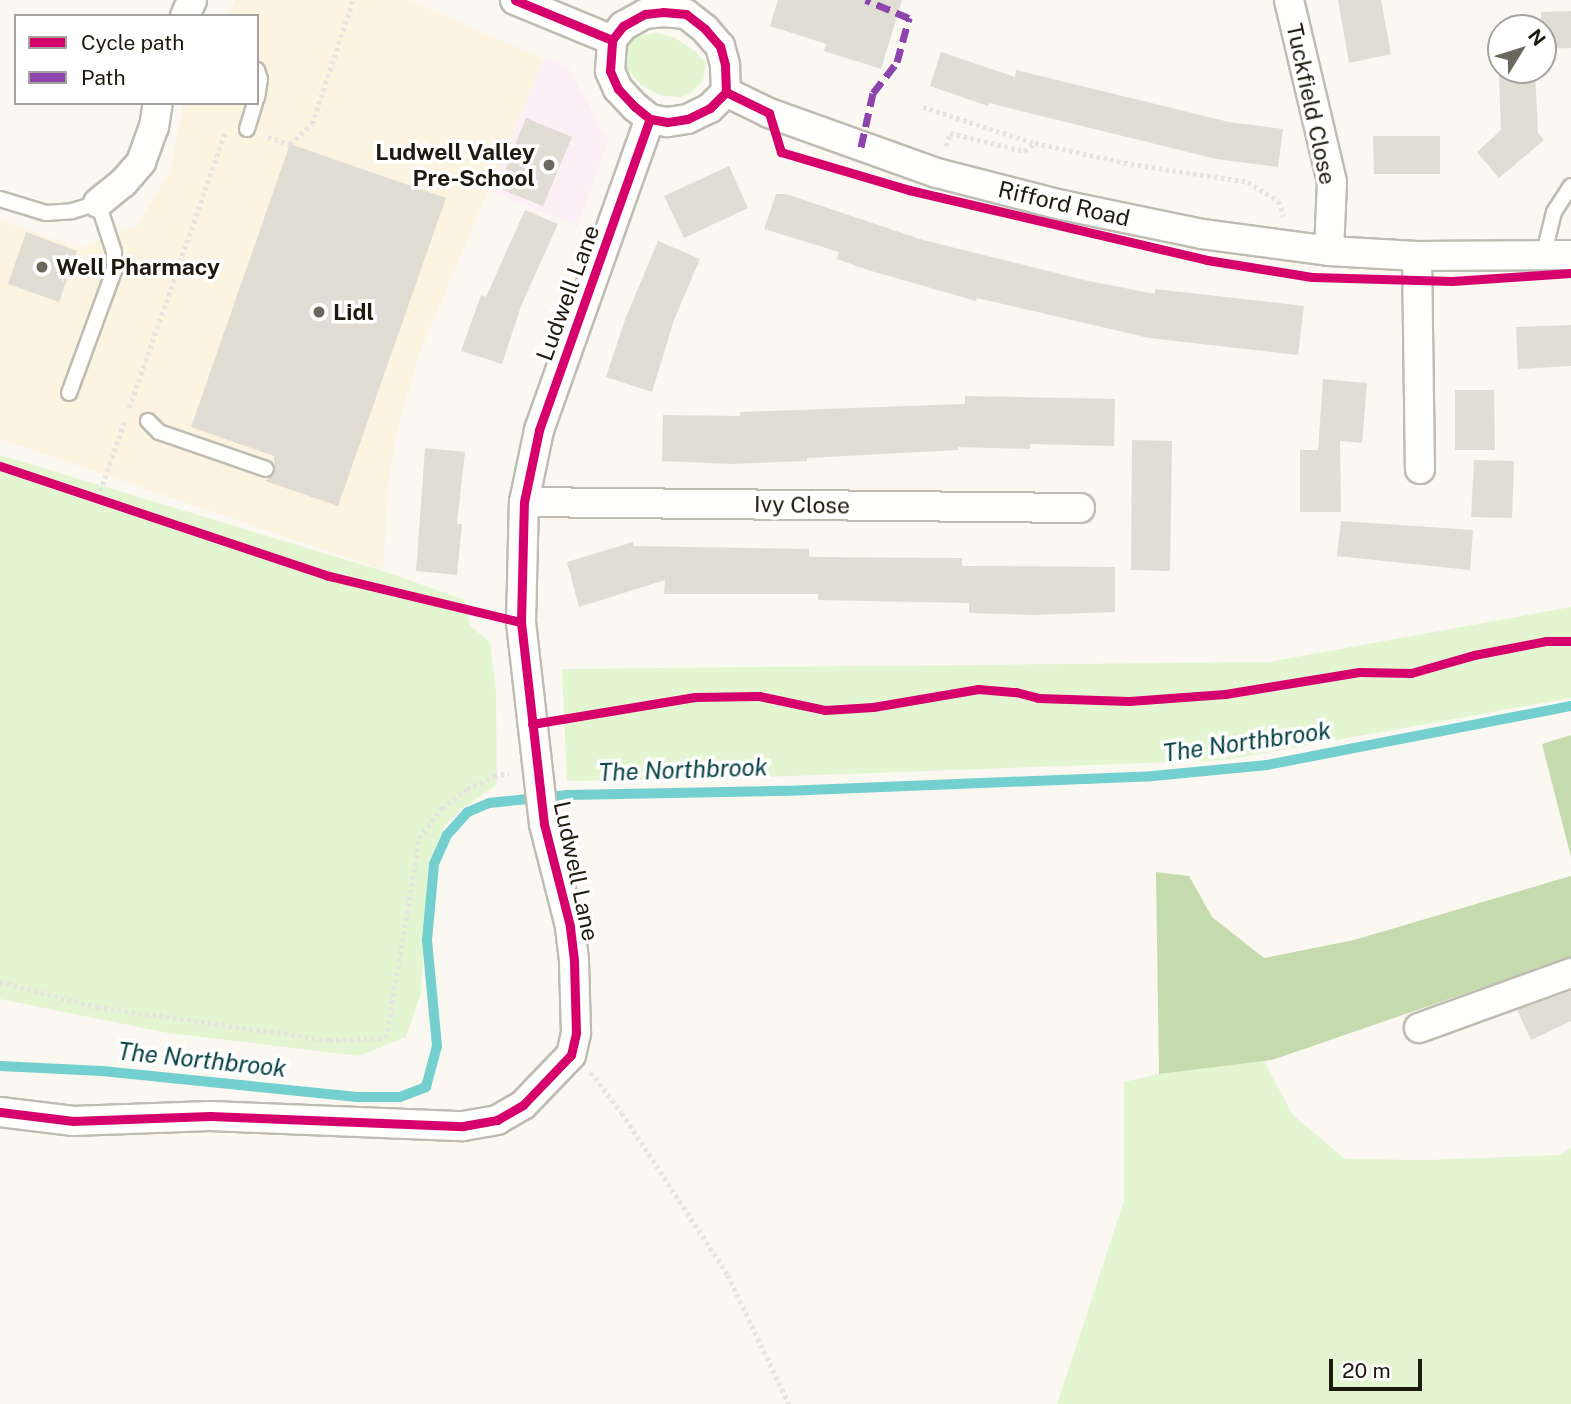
<!DOCTYPE html>
<style>
body{margin:0}
#map{position:relative;width:1571px;height:1404px;overflow:hidden;background:#faf8f1;font-family:"Public Sans",sans-serif}
div>[style]{position:absolute}
[style*='--x']{left:calc(var(--x)*1px);top:calc(var(--y)*1px);width:calc(var(--w)*1px);rotate:calc(var(--a)*1deg)}
.built>*{inset:0;background:#fcf4e0}
.education>*{inset:0;background:#fceff5}
.green>*{inset:0;background:#e3f6d1}
.forest>*{inset:0;background:#c5dbae}
.stream>*{height:10px;margin:-5px;padding:0 5px;transform-origin:5px;border-radius:5px;background:#74cfcf}
.building>*{inset:0;background:#e0ddd4}
.path>*{height:4.5px;margin-top:-2.25px;transform-origin:0;background:repeating-linear-gradient(90deg,#e5e4e1 0 3.5px,transparent 0 7px)}
.roads{filter:drop-shadow(2px 0 #bfbcb3) drop-shadow(-2px 0 #bfbcb3) drop-shadow(0 2px #bfbcb3) drop-shadow(0 -2px #bfbcb3)}
.service>*{height:14px;margin:-7px;padding:0 7px;transform-origin:7px;border-radius:7px;background:#fefefd}
.minor>*{height:28px;margin:-14px;padding:0 14px;transform-origin:14px;border-radius:14px;background:#fefefd}
.quiet>*{height:7px;margin-top:-3.5px;transform-origin:0;background:repeating-linear-gradient(90deg,#8e44ad 0 14px,transparent 0 21px)}
.cycleway>*{height:9px;margin:-4.5px;padding:0 4.5px;transform-origin:4.5px;border-radius:4.5px;background:#d6006c}
.dots>*{width:19px;height:19px;translate:-50% -50%;box-sizing:border-box;border:4px solid #fff;border-radius:50%}
span{translate:-50% -50%;white-space:nowrap;text-align:center;line-height:1.15;-webkit-text-stroke:7px #fff;paint-order:stroke}
.street-label{font-size:23px;color:#1e1a0e}
.poi-label{font-size:23px;color:#1e1a0e;font-weight:700}
.right{translate:-100% -50%;text-align:right}
.left{translate:0 -50%;text-align:left}
.water-label{font-size:24px;color:#084345;font-style:italic}
.legend{position:absolute;left:14px;top:14px;width:245px;height:91px;box-sizing:border-box;background:#fff;border:2px solid #a5a39f;margin:0;padding:9px 12px;list-style:none;font-size:21px;color:#1e1a0e}
.legend li{display:flex;align-items:center;gap:14px;height:35px}
.legend b{width:35px;border:2px solid #a5a39f}
.north{position:absolute;left:1487px;top:14px;width:70px;height:70px;box-sizing:border-box;background:#fff;border:2px solid #a5a39f;border-radius:50%;rotate:52deg;font-size:19px;font-weight:700;line-height:28px;text-align:center;color:#1e1a0e}
.north::after{content:'';display:block;margin:auto;width:24px;height:32px;background:#6b685d;clip-path:polygon(50% 0,100% 100%,50% 72%,0 100%)}
.scale{position:absolute;left:1329px;top:1359px;width:93px;height:32px;box-sizing:border-box;border:4px solid #1e1a0e;border-top:0;padding-left:9px;font-size:21px;line-height:24px;white-space:nowrap;color:#1e1a0e;-webkit-text-stroke:5px #fff;paint-order:stroke}
</style>
<div id="map">
<div class="built">
<div style="clip-path:polygon(236px 0,409px 0,544px 59px,419px 354px,397px 431px,389px 476px,383px 570px,0 439px,0 220px,79px 249px,138px 225px,170px 170px,184px 103px,257px 103px,257px 16px,227px 16px)"></div>
</div>
<div class="education">
<div style="clip-path:polygon(545px 58px,568px 67px,608px 140px,578px 226px,489px 190px)"></div>
</div>
<div class="green">
<div style="clip-path:polygon(655px 33px,673px 37px,695px 51px,706px 63px,703px 80px,693px 91px,682px 97px,662px 96px,642px 86px,627px 69px,624px 51px,635px 37px)"></div>
<div style="clip-path:polygon(0 455px,383px 571px,465px 600px,470px 626px,490px 642px,496px 693px,497px 785px,463px 808px,445px 825px,428px 865px,421px 993px,406px 1037px,359px 1056px,168px 1033px,0 999px)"></div>
<div style="clip-path:polygon(1571px 607px,1571px 698px,1226px 760px,735px 778px,567px 781px,562px 669px,1269px 662px)"></div>
<div style="clip-path:polygon(1264px 1061px,1293px 1115px,1345px 1159px,1427px 1160px,1560px 1155px,1571px 1148px,1571px 1404px,1057px 1404px,1124px 1201px,1124px 1082px,1159px 1074px)"></div>
</div>
<div class="forest">
<div style="clip-path:polygon(1571px 735px,1571px 857px,1542px 744px)"></div>
<div style="clip-path:polygon(1156px 872px,1189px 876px,1212px 917px,1264px 958px,1354px 940px,1571px 876px,1571px 957px,1272px 1060px,1159px 1074px)"></div>
</div>
<div class="stream">
<div style="--x:0;--y:1066;--w:102;--a:2.8"></div>
<div style="--x:102;--y:1071;--w:259;--a:5.8"></div>
<div style="--x:360;--y:1097;--w:40;--a:0"></div>
<div style="--x:400;--y:1097;--w:28;--a:-21"></div>
<div style="--x:426;--y:1087;--w:42;--a:-75"></div>
<div style="--x:437;--y:1046;--w:106;--a:-95.4"></div>
<div style="--x:427;--y:940;--w:76;--a:-84.7"></div>
<div style="--x:434;--y:864;--w:32;--a:-66"></div>
<div style="--x:447;--y:835;--w:31;--a:-48"></div>
<div style="--x:468;--y:812;--w:23;--a:-23"></div>
<div style="--x:489;--y:803;--w:79;--a:-5.8"></div>
<div style="--x:568;--y:795;--w:216;--a:-1.1"></div>
<div style="--x:784;--y:791;--w:369;--a:-2.3"></div>
<div style="--x:1153;--y:776;--w:115;--a:-5.5"></div>
<div style="--x:1267;--y:765;--w:310;--a:-11"></div>
</div>
<div class="building">
<div style="clip-path:polygon(778px 0,902px 0,881px 69px,824px 51px,826px 44px,770px 26px)"></div>
<div style="clip-path:polygon(1338px 0,1381px 0,1391px 54px,1349px 63px)"></div>
<div style="clip-path:polygon(1571px 11px,1571px 48px,1543px 49px,1541px 12px)"></div>
<div style="clip-path:polygon(1498px 49px,1501px 49px,1501px 70px,1535px 70px,1538px 133px,1544px 140px,1499px 178px,1477px 152px,1501px 130px)"></div>
<div style="clip-path:polygon(941px 52px,1015px 77px,1016px 70px,1229px 122px,1283px 129px,1278px 167px,1216px 159px,989px 103px,988px 106px,930px 86px)"></div>
<div style="clip-path:polygon(526px 118px,572px 137px,543px 206px,498px 188px)"></div>
<div style="clip-path:polygon(1373px 136px,1440px 136px,1440px 174px,1374px 174px)"></div>
<div style="clip-path:polygon(290px 144px,446px 198px,338px 506px,265px 481px,275px 473px,274px 456px,191px 427px)"></div>
<div style="clip-path:polygon(729px 166px,748px 208px,684px 238px,664px 196px)"></div>
<div style="clip-path:polygon(776px 194px,786px 194px,923px 240px,1084px 280px,1155px 294px,1155px 289px,1304px 306px,1298px 355px,1149px 338px,977px 298px,976px 301px,868px 270px,837px 259px,839px 252px,764px 229px)"></div>
<div style="clip-path:polygon(525px 210px,558px 224px,521px 306px,502px 364px,461px 351px,481px 295px,486px 297px)"></div>
<div style="clip-path:polygon(26px 232px,77px 251px,59px 302px,8px 284px)"></div>
<div style="clip-path:polygon(658px 241px,700px 259px,674px 320px,652px 392px,606px 377px,626px 317px)"></div>
<div style="clip-path:polygon(1571px 325px,1571px 366px,1518px 369px,1516px 327px)"></div>
<div style="clip-path:polygon(1323px 379px,1367px 383px,1362px 443px,1340px 441px,1341px 512px,1300px 512px,1300px 450px,1318px 450px)"></div>
<div style="clip-path:polygon(1455px 390px,1494px 390px,1495px 450px,1455px 450px)"></div>
<div style="clip-path:polygon(965px 396px,1115px 399px,1114px 446px,1030px 444px,1030px 449px,958px 447px,958px 450px,807px 458px,807px 461px,730px 464px,662px 461px,663px 415px,740px 416px,740px 412px,965px 404px)"></div>
<div style="clip-path:polygon(1132px 440px,1172px 441px,1170px 571px,1131px 570px)"></div>
<div style="clip-path:polygon(425px 448px,465px 452px,457px 524px,462px 524px,457px 575px,416px 571px)"></div>
<div style="clip-path:polygon(1474px 460px,1514px 461px,1512px 518px,1471px 517px)"></div>
<div style="clip-path:polygon(1341px 521px,1473px 530px,1470px 570px,1337px 556px)"></div>
<div style="clip-path:polygon(633px 542px,634px 546px,809px 549px,809px 557px,962px 558px,962px 566px,1115px 567px,1115px 612px,1034px 615px,969px 613px,969px 603px,818px 600px,818px 594px,664px 594px,665px 580px,579px 607px,567px 562px)"></div>
<div style="clip-path:polygon(1571px 991px,1571px 1021px,1531px 1040px,1517px 1010px)"></div>
</div>
<div class="path">
<div style="--x:923;--y:107;--w:117;--a:18"></div>
<div style="--x:268;--y:137;--w:23;--a:18"></div>
<div style="--x:290;--y:144;--w:30;--a:-42"></div>
<div style="--x:312;--y:124;--w:131;--a:-71.7"></div>
<div style="--x:946;--y:146;--w:14;--a:-73"></div>
<div style="--x:950;--y:133;--w:76;--a:13.7"></div>
<div style="--x:1024;--y:151;--w:14;--a:-36"></div>
<div style="--x:1035;--y:143;--w:98;--a:12.3"></div>
<div style="--x:1131;--y:164;--w:118;--a:8.7"></div>
<div style="--x:1248;--y:182;--w:36;--a:32"></div>
<div style="--x:1279;--y:201;--w:16;--a:72"></div>
<div style="--x:129;--y:408;--w:292;--a:-70.8"></div>
<div style="--x:98;--y:498;--w:83;--a:-71.1"></div>
<div style="--x:0;--y:982;--w:100;--a:14.5"></div>
<div style="--x:97;--y:1007;--w:234;--a:8.1"></div>
<div style="--x:329;--y:1040;--w:57;--a:-2"></div>
<div style="--x:386;--y:1038;--w:203;--a:-80.6"></div>
<div style="--x:419;--y:838;--w:38;--a:-53"></div>
<div style="--x:442;--y:808;--w:31;--a:-37"></div>
<div style="--x:467;--y:789;--w:30;--a:-26"></div>
<div style="--x:494;--y:776;--w:15;--a:-11"></div>
<div style="--x:591;--y:1072;--w:51;--a:52.9"></div>
<div style="--x:622;--y:1113;--w:194;--a:56.8"></div>
<div style="--x:728;--y:1275;--w:143;--a:64.7"></div>
</div>
<div class="roads">
<div class="service">
<div style="--x:257;--y:70;--w:9;--a:72"></div>
<div style="--x:260;--y:79;--w:19;--a:99"></div>
<div style="--x:247;--y:129;--w:27;--a:-73"></div>
<div style="--x:0;--y:199;--w:48;--a:16.9"></div>
<div style="--x:46;--y:213;--w:26;--a:-4"></div>
<div style="--x:72;--y:211;--w:27;--a:-17"></div>
<div style="--x:98;--y:203;--w:52;--a:71.9"></div>
<div style="--x:114;--y:252;--w:19;--a:90"></div>
<div style="--x:114;--y:271;--w:130;--a:110.2"></div>
<div style="--x:1543;--y:257;--w:46;--a:-76.3"></div>
<div style="--x:1554;--y:212;--w:31;--a:-57"></div>
<div style="--x:148;--y:421;--w:16;--a:45"></div>
<div style="--x:159;--y:432;--w:113;--a:19.1"></div>
</div>
<div class="minor">
<div style="--x:515;--y:0;--w:105;--a:22.4"></div>
<div style="--x:1289;--y:0;--w:187;--a:76.7"></div>
<div style="--x:1332;--y:182;--w:69;--a:92.5"></div>
<div style="--x:663;--y:12;--w:23;--a:5"></div>
<div style="--x:686;--y:14;--w:24;--a:38"></div>
<div style="--x:705;--y:29;--w:23;--a:49"></div>
<div style="--x:720;--y:46;--w:20;--a:75"></div>
<div style="--x:725;--y:65;--w:27;--a:88"></div>
<div style="--x:726;--y:92;--w:23;--a:135"></div>
<div style="--x:710;--y:108;--w:25;--a:154"></div>
<div style="--x:687;--y:119;--w:20;--a:171"></div>
<div style="--x:667;--y:122;--w:17;--a:-170"></div>
<div style="--x:650;--y:119;--w:19;--a:-141"></div>
<div style="--x:635;--y:107;--w:25;--a:-133"></div>
<div style="--x:618;--y:89;--w:20;--a:-114"></div>
<div style="--x:610;--y:71;--w:31;--a:-86"></div>
<div style="--x:612;--y:40;--w:18;--a:-52"></div>
<div style="--x:623;--y:26;--w:25;--a:-29"></div>
<div style="--x:645;--y:14;--w:18;--a:-6"></div>
<div style="--x:185;--y:16;--w:17;--a:-66"></div>
<div style="--x:726;--y:92;--w:48;--a:26"></div>
<div style="--x:769;--y:113;--w:178;--a:19.7"></div>
<div style="--x:937;--y:173;--w:129;--a:14.4"></div>
<div style="--x:1062;--y:205;--w:143;--a:11.7"></div>
<div style="--x:1202;--y:234;--w:128;--a:7.6"></div>
<div style="--x:1329;--y:251;--w:88;--a:3.3"></div>
<div style="--x:1417;--y:256;--w:154;--a:-0.4"></div>
<div style="--x:98;--y:203;--w:32;--a:-39"></div>
<div style="--x:123;--y:183;--w:28;--a:-49"></div>
<div style="--x:141;--y:162;--w:37;--a:-70"></div>
<div style="--x:154;--y:127;--w:24;--a:-81"></div>
<div style="--x:1417;--y:256;--w:213;--a:89.2"></div>
<div style="--x:524;--y:502;--w:556;--a:0.62"></div>
<div style="--x:1419;--y:1028;--w:162;--a:-19.9"></div>
<div style="--x:0;--y:1112;--w:74;--a:7"></div>
<div style="--x:73;--y:1121;--w:137;--a:-2.1"></div>
<div style="--x:210;--y:1116;--w:253;--a:2.3"></div>
<div style="--x:463;--y:1126;--w:35;--a:-10"></div>
<div style="--x:497;--y:1120;--w:30;--a:-30"></div>
<div style="--x:523;--y:1105;--w:69;--a:-46.2"></div>
<div style="--x:571;--y:1055;--w:23;--a:-77"></div>
<div style="--x:576;--y:1033;--w:73;--a:-91.6"></div>
<div style="--x:574;--y:960;--w:34;--a:-97"></div>
<div style="--x:570;--y:926;--w:105;--a:-104.3"></div>
<div style="--x:544;--y:824;--w:203;--a:-96.5"></div>
<div style="--x:521;--y:622;--w:120;--a:-88.6"></div>
<div style="--x:524;--y:502;--w:74;--a:-78.2"></div>
<div style="--x:539;--y:430;--w:330;--a:-70.4"></div>
</div>
</div>
<div class="quiet">
<div style="--x:861;--y:147;--w:55;--a:-77.5"></div>
<div style="--x:873;--y:93;--w:39;--a:-52"></div>
<div style="--x:897;--y:62;--w:46;--a:-74.7"></div>
<div style="--x:909;--y:18;--w:47;--a:-157.3"></div>
</div>
<div class="cycleway">
<div style="--x:515;--y:0;--w:105;--a:22.4"></div>
<div style="--x:663;--y:12;--w:23;--a:5"></div>
<div style="--x:686;--y:14;--w:24;--a:38"></div>
<div style="--x:705;--y:29;--w:23;--a:49"></div>
<div style="--x:720;--y:46;--w:20;--a:75"></div>
<div style="--x:725;--y:65;--w:27;--a:88"></div>
<div style="--x:726;--y:92;--w:23;--a:135"></div>
<div style="--x:710;--y:108;--w:25;--a:154"></div>
<div style="--x:687;--y:119;--w:20;--a:171"></div>
<div style="--x:667;--y:122;--w:17;--a:-170"></div>
<div style="--x:650;--y:119;--w:19;--a:-141"></div>
<div style="--x:635;--y:107;--w:25;--a:-133"></div>
<div style="--x:618;--y:89;--w:20;--a:-114"></div>
<div style="--x:610;--y:71;--w:31;--a:-86"></div>
<div style="--x:612;--y:40;--w:18;--a:-52"></div>
<div style="--x:623;--y:26;--w:25;--a:-29"></div>
<div style="--x:645;--y:14;--w:18;--a:-6"></div>
<div style="--x:726;--y:92;--w:48;--a:26"></div>
<div style="--x:769;--y:113;--w:41;--a:72.9"></div>
<div style="--x:781;--y:152;--w:134;--a:16.5"></div>
<div style="--x:909;--y:190;--w:306;--a:13.2"></div>
<div style="--x:1207;--y:260;--w:106;--a:9.2"></div>
<div style="--x:1312;--y:277;--w:140;--a:1.6"></div>
<div style="--x:1452;--y:281;--w:119;--a:-3.8"></div>
<div style="--x:0;--y:466;--w:347;--a:18.5"></div>
<div style="--x:329;--y:576;--w:197;--a:13.5"></div>
<div style="--x:532;--y:724;--w:165;--a:-9.4"></div>
<div style="--x:695;--y:697;--w:64;--a:-0.9"></div>
<div style="--x:759;--y:696;--w:67;--a:12"></div>
<div style="--x:825;--y:710;--w:48;--a:-3.6"></div>
<div style="--x:873;--y:707;--w:107;--a:-9.7"></div>
<div style="--x:978;--y:689;--w:38;--a:5"></div>
<div style="--x:1016;--y:692;--w:23;--a:15"></div>
<div style="--x:1038;--y:698;--w:91;--a:1.9"></div>
<div style="--x:1129;--y:701;--w:96;--a:-4.2"></div>
<div style="--x:1225;--y:694;--w:136;--a:-9.3"></div>
<div style="--x:1359;--y:672;--w:52;--a:1.1"></div>
<div style="--x:1411;--y:673;--w:66;--a:-15.9"></div>
<div style="--x:1474;--y:655;--w:73;--a:-11"></div>
<div style="--x:1546;--y:641;--w:25;--a:0"></div>
<div style="--x:0;--y:1112;--w:74;--a:7"></div>
<div style="--x:73;--y:1121;--w:137;--a:-2.1"></div>
<div style="--x:210;--y:1116;--w:253;--a:2.3"></div>
<div style="--x:463;--y:1126;--w:35;--a:-10"></div>
<div style="--x:497;--y:1120;--w:30;--a:-30"></div>
<div style="--x:523;--y:1105;--w:69;--a:-46.2"></div>
<div style="--x:571;--y:1055;--w:23;--a:-77"></div>
<div style="--x:576;--y:1033;--w:73;--a:-91.6"></div>
<div style="--x:574;--y:960;--w:34;--a:-97"></div>
<div style="--x:570;--y:926;--w:105;--a:-104.3"></div>
<div style="--x:544;--y:824;--w:203;--a:-96.5"></div>
<div style="--x:521;--y:622;--w:120;--a:-88.6"></div>
<div style="--x:524;--y:502;--w:74;--a:-78.2"></div>
<div style="--x:539;--y:430;--w:330;--a:-70.4"></div>
</div>
<div class="dots">
<div style="left:549px;top:165px;background:#6b685d"></div>
<div style="left:42px;top:267px;background:#6b685d"></div>
<div style="left:319px;top:312px;background:#6b685d"></div>
</div>
<div class="street-label">
<span style="left:1311px;top:104px;rotate:78deg">Tuckfield Close</span>
<span style="left:1064px;top:204px;rotate:13deg">Rifford Road</span>
<span style="left:568px;top:293px;rotate:-70deg">Ludwell Lane</span>
<span style="left:802px;top:505px;rotate:1deg">Ivy Close</span>
<span style="left:576px;top:871px;rotate:78deg">Ludwell Lane</span>
</div>
<div class="poi-label">
<span class="right" style="left:535px;top:165px">Ludwell Valley<br>Pre-School</span>
<span class="left" style="left:56px;top:267px">Well Pharmacy</span>
<span class="left" style="left:333px;top:312px">Lidl</span>
</div>
<div class="water-label">
<span style="left:1247px;top:742px;rotate:-8deg">The Northbrook</span>
<span style="left:683px;top:770px;rotate:-2deg">The Northbrook</span>
<span style="left:202px;top:1060px;rotate:6deg">The Northbrook</span>
</div>
<ul class="legend">
<li><b style="height:9px;background:#d6006c"></b>Cycle path</li>
<li><b style="height:9px;background:#8e44ad"></b>Path</li>
</ul>
<div class="north">N</div>
<div class="scale">20 m</div>
</div>
